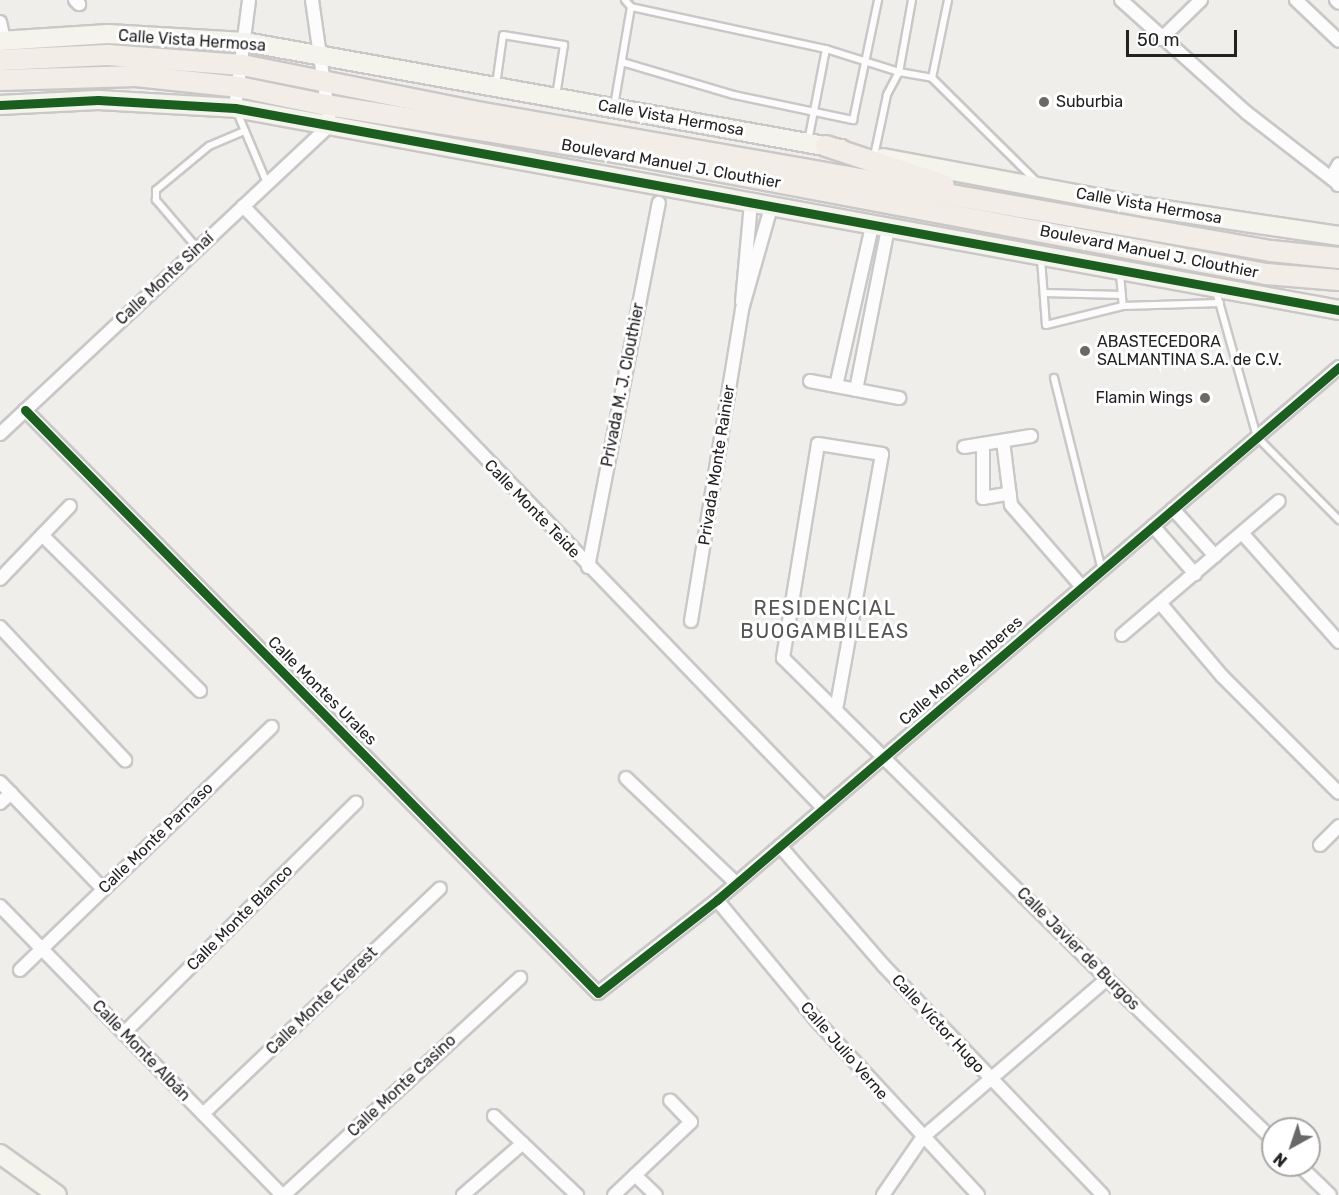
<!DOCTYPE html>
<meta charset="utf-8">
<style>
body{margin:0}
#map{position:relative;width:1339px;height:1195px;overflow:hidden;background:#f0eeeb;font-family:Rubik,sans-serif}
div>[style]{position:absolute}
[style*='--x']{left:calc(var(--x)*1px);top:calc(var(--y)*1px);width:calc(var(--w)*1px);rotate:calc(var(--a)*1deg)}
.roads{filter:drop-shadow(2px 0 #c9c8c7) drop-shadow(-2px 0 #c9c8c7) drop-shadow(0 2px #c9c8c7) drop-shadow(0 -2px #c9c8c7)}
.lane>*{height:6px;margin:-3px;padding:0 3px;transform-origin:3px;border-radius:3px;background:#fdfcfc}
.street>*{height:12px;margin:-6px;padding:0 6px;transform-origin:6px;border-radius:6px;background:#fdfcfc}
.secondary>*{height:18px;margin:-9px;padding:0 9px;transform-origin:9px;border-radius:9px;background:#f4f4ed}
.primary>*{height:20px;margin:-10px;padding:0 10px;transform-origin:10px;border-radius:10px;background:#f3ede7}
.cycleway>*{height:9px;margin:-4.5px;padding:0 4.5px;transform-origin:4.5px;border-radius:4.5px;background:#1b5e20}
.dots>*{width:16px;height:16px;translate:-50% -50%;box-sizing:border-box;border:3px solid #fff;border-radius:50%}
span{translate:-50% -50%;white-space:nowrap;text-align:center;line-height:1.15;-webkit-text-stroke:6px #fff;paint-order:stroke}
.street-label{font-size:16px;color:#222}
.poi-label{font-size:16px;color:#222}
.left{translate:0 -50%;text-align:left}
.right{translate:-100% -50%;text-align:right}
.quarter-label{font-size:20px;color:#555;letter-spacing:1.5px}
.north{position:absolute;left:1261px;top:1117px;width:60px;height:60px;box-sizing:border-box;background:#fff;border:2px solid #a7a7a7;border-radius:50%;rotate:220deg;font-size:16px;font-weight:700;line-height:24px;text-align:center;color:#222}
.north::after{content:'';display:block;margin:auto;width:21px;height:27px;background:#6a6968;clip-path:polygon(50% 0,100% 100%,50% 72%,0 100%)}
.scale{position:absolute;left:1126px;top:30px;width:111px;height:27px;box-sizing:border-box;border:3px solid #222;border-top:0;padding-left:8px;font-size:18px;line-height:21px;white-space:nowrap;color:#222;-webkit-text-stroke:4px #fff;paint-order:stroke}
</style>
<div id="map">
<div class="roads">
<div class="lane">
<div style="--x:625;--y:0;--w:9;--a:49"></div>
<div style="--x:912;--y:0;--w:73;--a:100.2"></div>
<div style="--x:899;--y:72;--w:34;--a:10"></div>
<div style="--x:932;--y:78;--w:149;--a:44.7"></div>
<div style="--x:826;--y:49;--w:77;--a:17.5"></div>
<div style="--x:899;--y:72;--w:26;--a:118"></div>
<div style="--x:887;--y:95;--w:62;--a:102"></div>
<div style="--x:622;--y:62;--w:117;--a:16.4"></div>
<div style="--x:734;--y:95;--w:122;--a:11.9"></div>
<div style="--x:853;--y:120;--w:123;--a:-78.2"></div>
<div style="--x:932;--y:78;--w:80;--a:-78.4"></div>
<div style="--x:496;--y:85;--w:50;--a:-82"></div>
<div style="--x:503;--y:35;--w:62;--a:9.3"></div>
<div style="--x:564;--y:45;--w:52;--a:98.9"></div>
<div style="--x:614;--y:106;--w:100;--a:-80.3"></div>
<div style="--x:631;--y:7;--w:199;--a:12.2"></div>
<div style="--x:826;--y:49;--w:95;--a:101"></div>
<div style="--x:237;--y:112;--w:77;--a:67.1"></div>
<div style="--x:198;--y:249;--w:65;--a:-130.6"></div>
<div style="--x:156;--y:200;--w:10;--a:-90"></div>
<div style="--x:156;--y:190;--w:69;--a:-39.7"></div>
<div style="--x:209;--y:146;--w:39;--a:-23"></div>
<div style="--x:1041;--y:259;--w:66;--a:85.7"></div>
<div style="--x:1046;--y:325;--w:79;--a:-13.9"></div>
<div style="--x:1123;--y:306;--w:97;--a:-1.8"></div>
<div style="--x:1120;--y:274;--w:32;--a:85"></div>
<div style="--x:1216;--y:291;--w:152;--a:74.3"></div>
<div style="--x:1257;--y:437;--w:117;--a:45.3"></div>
<div style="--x:1044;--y:293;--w:78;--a:1.5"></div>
<div style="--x:1054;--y:378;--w:198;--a:76"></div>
</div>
<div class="street">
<div style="--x:75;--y:0;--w:6;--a:45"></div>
<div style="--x:1121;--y:0;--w:169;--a:41.9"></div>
<div style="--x:1247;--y:113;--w:113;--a:37.8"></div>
<div style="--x:1296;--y:0;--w:59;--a:43.6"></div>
<div style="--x:1336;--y:0;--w:4;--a:45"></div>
<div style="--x:0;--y:22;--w:18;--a:77"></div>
<div style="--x:1161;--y:39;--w:56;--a:-44.3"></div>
<div style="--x:235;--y:108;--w:109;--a:-82.6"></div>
<div style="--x:1338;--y:185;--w:13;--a:-108"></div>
<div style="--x:1334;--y:173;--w:10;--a:-61"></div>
<div style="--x:243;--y:206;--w:837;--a:46.06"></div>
<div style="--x:742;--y:302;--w:99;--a:-84.8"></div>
<div style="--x:810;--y:381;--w:91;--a:10.8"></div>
<div style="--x:836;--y:386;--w:164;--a:-77.3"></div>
<div style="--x:856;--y:390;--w:164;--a:-78.8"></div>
<div style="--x:25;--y:410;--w:817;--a:45.5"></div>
<div style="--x:598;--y:993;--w:151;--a:-38"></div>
<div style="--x:717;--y:900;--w:819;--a:-40.59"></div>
<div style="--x:0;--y:434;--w:452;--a:-43.1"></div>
<div style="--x:330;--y:125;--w:126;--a:-98.2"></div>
<div style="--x:1003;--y:441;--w:64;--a:82.9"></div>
<div style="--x:1011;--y:505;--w:108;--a:49.1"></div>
<div style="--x:983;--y:444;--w:54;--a:90"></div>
<div style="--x:983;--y:498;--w:27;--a:-10"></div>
<div style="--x:964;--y:447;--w:68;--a:-9.3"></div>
<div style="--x:1173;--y:509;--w:63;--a:48.2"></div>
<div style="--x:1153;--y:526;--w:64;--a:48.8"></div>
<div style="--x:1242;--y:533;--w:146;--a:48.3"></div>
<div style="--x:42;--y:535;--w:222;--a:44.6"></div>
<div style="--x:588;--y:567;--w:371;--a:-79"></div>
<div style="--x:0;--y:579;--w:101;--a:-46.2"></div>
<div style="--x:1160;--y:603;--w:96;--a:49.7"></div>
<div style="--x:1222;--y:676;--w:165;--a:45"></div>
<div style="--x:691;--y:621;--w:316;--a:-80.7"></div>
<div style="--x:742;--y:309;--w:106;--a:-74.1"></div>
<div style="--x:0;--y:627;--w:183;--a:46.8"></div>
<div style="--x:1122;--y:635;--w:206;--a:-40.5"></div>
<div style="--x:836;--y:710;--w:260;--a:-79.8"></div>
<div style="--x:882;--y:454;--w:65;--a:-171.1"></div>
<div style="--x:818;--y:444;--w:217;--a:99.3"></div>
<div style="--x:783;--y:658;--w:456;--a:44.7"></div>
<div style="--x:1107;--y:979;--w:231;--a:44.1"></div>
<div style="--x:626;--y:778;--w:152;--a:43.7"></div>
<div style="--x:0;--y:782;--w:149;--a:46.1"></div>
<div style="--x:0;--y:803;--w:15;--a:-42"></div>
<div style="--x:1320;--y:845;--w:27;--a:-45"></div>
<div style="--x:780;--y:846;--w:157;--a:49.1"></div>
<div style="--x:883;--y:965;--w:318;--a:46.3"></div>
<div style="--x:717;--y:900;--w:157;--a:50.4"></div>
<div style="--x:817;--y:1021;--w:237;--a:47.2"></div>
<div style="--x:0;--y:906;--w:404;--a:45.7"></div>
<div style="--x:20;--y:970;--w:350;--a:-44"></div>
<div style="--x:124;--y:1033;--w:327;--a:-44.8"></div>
<div style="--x:203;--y:1114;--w:327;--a:-43.6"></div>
<div style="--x:494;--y:1116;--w:115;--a:43.6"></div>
<div style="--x:1299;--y:1165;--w:43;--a:44.1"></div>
<div style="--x:635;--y:1175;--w:29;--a:44"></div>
<div style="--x:284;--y:1195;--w:321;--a:-42.6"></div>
<div style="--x:463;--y:1195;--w:79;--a:-40.9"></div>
<div style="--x:614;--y:1195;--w:106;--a:-43.5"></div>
<div style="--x:691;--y:1122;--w:30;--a:-134"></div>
<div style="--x:883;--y:1195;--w:69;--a:-55.6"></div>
<div style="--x:922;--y:1138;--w:244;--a:-40.7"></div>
</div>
<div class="secondary">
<div style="--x:0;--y:41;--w:108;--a:-3.7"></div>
<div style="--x:108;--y:34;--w:137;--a:3.3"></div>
<div style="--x:245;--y:42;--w:606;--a:10.18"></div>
<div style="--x:0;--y:105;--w:98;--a:-2.9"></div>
<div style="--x:98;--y:100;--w:137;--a:3.3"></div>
<div style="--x:235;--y:108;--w:1122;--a:10.37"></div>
<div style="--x:883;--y:158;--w:267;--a:10.6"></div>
<div style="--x:1145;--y:207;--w:196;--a:8.5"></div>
<div style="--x:0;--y:1154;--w:70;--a:35.7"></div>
</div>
<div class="primary">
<div style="--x:0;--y:60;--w:108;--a:-2.7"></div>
<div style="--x:108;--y:55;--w:134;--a:4.3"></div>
<div style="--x:242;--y:65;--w:235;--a:11.3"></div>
<div style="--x:472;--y:111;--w:811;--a:9.94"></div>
<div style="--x:1271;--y:251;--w:68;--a:5.9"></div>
<div style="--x:0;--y:80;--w:136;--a:-1.7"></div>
<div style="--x:136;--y:76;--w:104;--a:6.1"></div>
<div style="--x:239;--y:87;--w:90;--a:11.6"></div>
<div style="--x:327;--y:105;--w:309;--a:9.3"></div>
<div style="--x:632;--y:155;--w:645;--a:10.63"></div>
<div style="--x:1266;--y:274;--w:73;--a:4.7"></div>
<div style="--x:826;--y:146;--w:124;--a:18.3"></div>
</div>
</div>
<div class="cycleway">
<div style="--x:0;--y:105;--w:98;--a:-2.9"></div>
<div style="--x:98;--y:100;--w:137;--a:3.3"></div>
<div style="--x:235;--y:108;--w:1122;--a:10.37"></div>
<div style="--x:25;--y:410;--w:817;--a:45.5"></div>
<div style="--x:598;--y:993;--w:151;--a:-38"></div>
<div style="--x:717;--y:900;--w:819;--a:-40.59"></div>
</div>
<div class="dots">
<div style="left:1044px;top:102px;background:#6a6968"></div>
<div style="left:1085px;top:351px;background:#6a6968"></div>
<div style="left:1205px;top:398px;background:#6a6968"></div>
</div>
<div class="street-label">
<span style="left:192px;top:41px;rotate:4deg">Calle Vista Hermosa</span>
<span style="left:671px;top:118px;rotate:10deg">Calle Vista Hermosa</span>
<span style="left:671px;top:164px;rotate:10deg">Boulevard Manuel J. Clouthier</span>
<span style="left:1149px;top:206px;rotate:10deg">Calle Vista Hermosa</span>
<span style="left:1149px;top:252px;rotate:11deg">Boulevard Manuel J. Clouthier</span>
<span style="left:165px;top:279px;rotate:-43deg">Calle Monte Sinaí</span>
<span style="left:623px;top:385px;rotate:-79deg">Privada M. J. Clouthier</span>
<span style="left:717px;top:465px;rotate:-81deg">Privada Monte Rainier</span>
<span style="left:532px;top:509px;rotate:46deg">Calle Monte Teide</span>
<span style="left:961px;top:671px;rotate:-41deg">Calle Monte Amberes</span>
<span style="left:322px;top:691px;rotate:45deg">Calle Montes Urales</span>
<span style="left:156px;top:838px;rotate:-44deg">Calle Monte Parnaso</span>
<span style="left:240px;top:918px;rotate:-45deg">Calle Monte Blanco</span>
<span style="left:1078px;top:949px;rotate:45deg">Calle Javier de Burgos</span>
<span style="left:322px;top:1001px;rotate:-44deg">Calle Monte Everest</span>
<span style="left:938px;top:1024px;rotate:47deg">Calle Víctor Hugo</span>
<span style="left:141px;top:1051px;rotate:46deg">Calle Monte Albán</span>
<span style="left:844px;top:1051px;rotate:49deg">Calle Julio Verne</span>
<span style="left:402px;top:1086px;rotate:-43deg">Calle Monte Casino</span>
</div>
<div class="poi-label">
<span class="left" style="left:1056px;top:102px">Suburbia</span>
<span class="left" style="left:1097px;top:351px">ABASTECEDORA<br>SALMANTINA S.A. de C.V.</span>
<span class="right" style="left:1193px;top:398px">Flamin Wings</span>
</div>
<div class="quarter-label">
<span style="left:825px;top:620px">RESIDENCIAL<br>BUOGAMBILEAS</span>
</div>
<div class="north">N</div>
<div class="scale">50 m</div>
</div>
